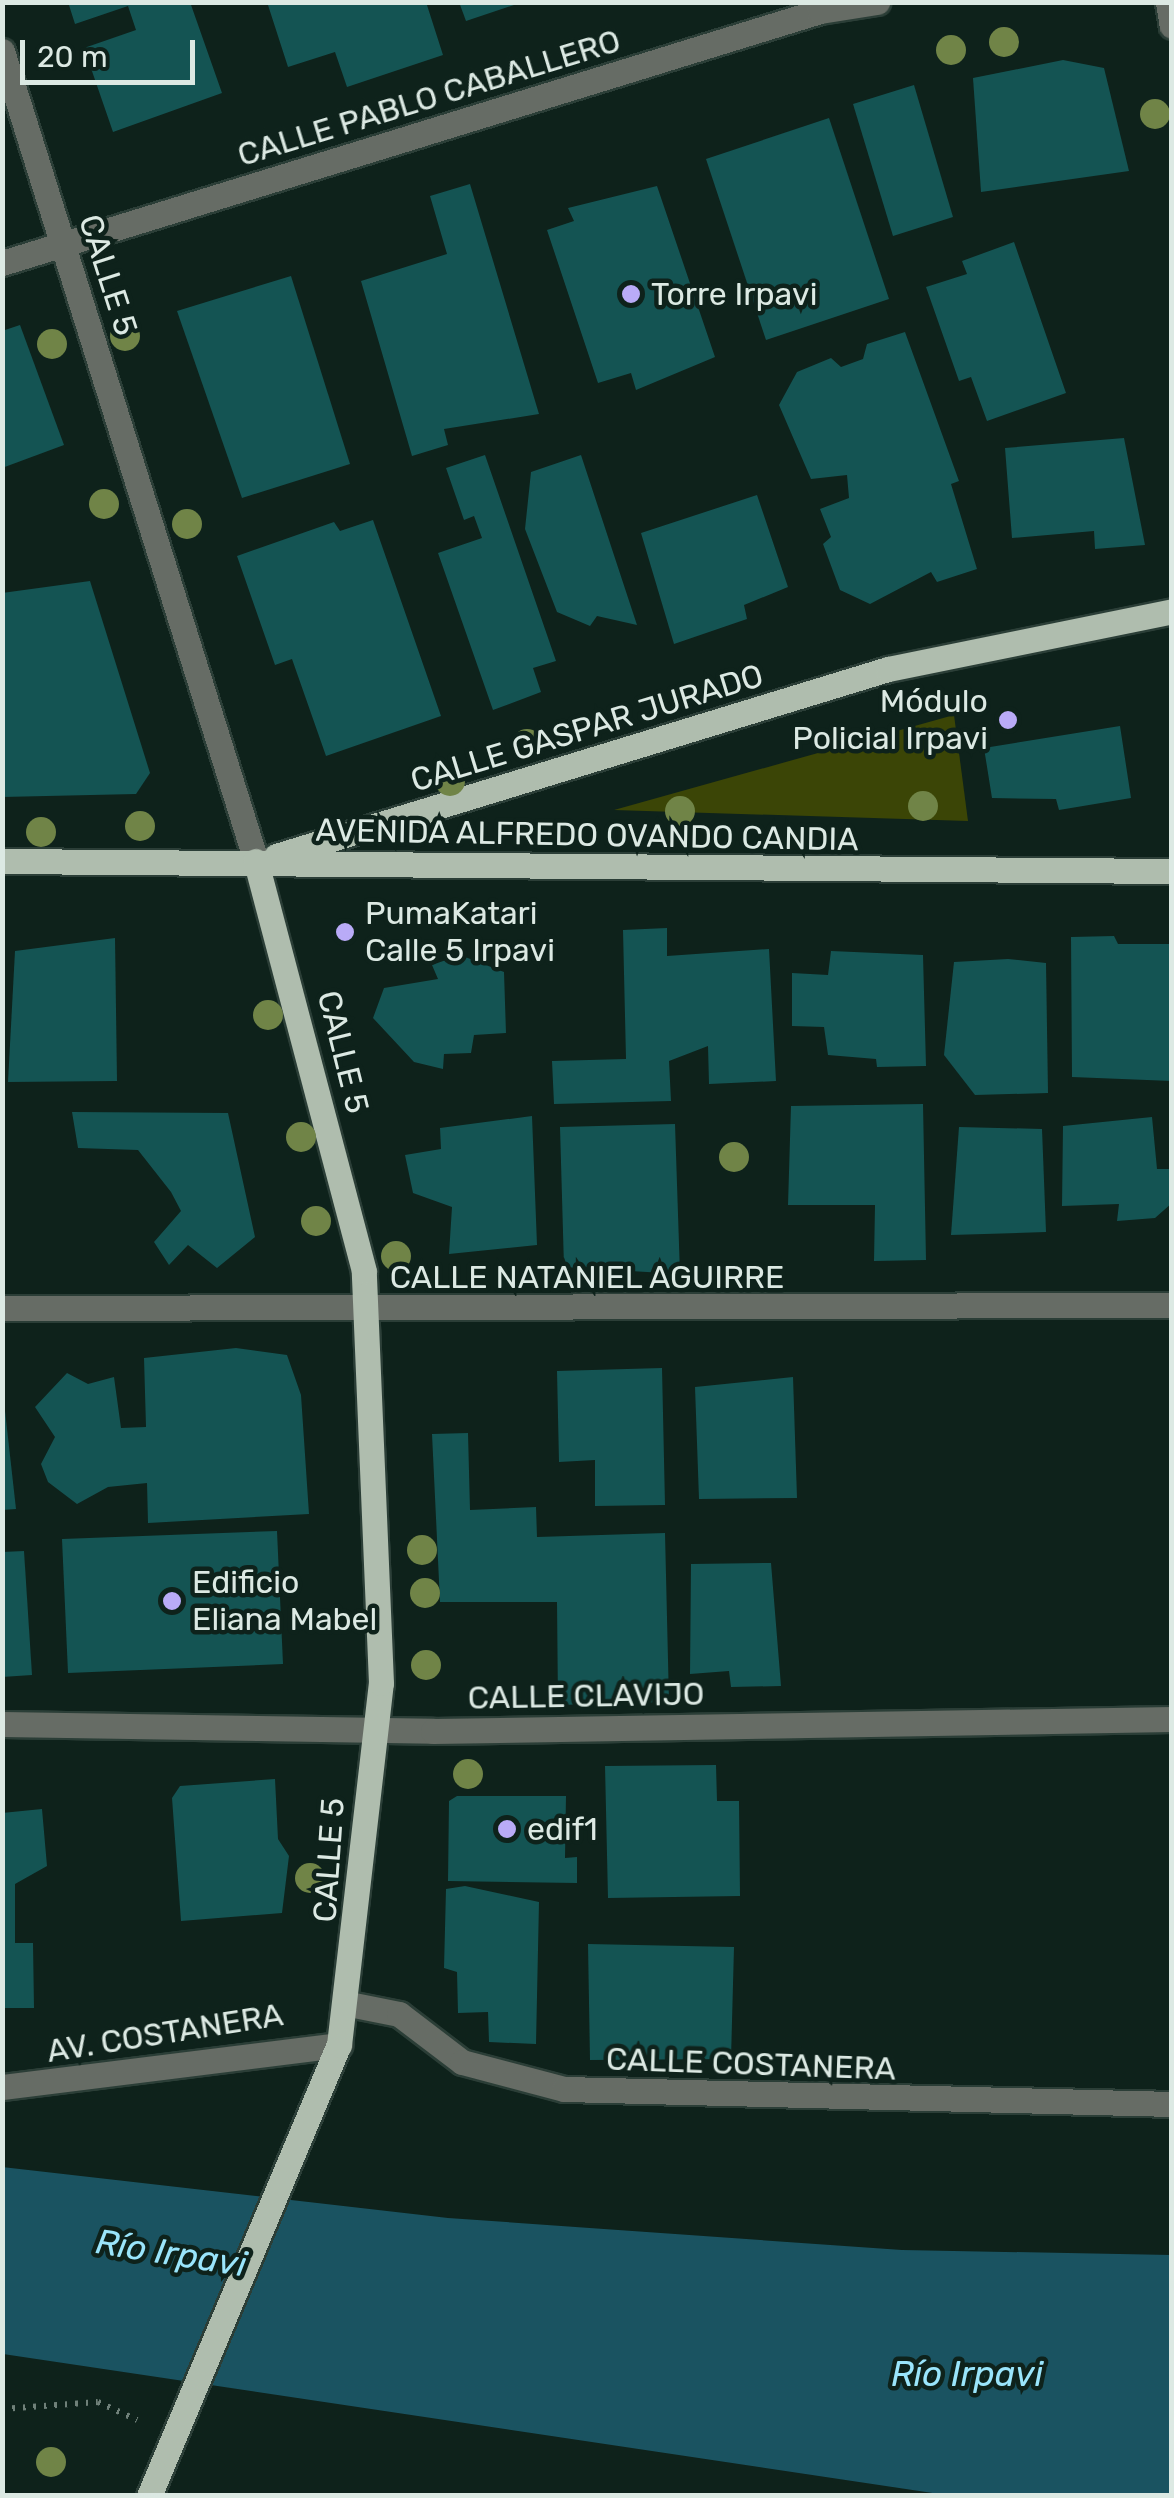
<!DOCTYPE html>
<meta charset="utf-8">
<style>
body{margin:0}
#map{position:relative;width:1174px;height:2498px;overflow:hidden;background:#0e221b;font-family:Rubik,sans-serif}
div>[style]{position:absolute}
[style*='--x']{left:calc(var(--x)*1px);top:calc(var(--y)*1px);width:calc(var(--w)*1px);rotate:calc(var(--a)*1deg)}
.green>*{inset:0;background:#3b4506}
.water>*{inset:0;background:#1a5361}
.building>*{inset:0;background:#145453}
.path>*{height:6px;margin-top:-3px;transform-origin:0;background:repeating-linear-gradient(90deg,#6f8079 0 2.5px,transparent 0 10.5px)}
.roads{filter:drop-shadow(2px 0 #2b3e37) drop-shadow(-2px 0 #2b3e37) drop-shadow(0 2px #2b3e37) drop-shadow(0 -2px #2b3e37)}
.minor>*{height:25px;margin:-12.5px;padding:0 12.5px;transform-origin:12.5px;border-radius:12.5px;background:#666c65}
.major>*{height:25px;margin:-12.5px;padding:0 12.5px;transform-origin:12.5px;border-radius:12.5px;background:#afbdae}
.trees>*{width:30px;height:30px;margin:-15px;border-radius:50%;background:#708447}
.dots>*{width:28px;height:28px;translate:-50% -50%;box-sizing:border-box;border:5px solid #0e221b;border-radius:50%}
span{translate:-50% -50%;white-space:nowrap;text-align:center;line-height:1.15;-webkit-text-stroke:9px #0e221b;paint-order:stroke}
.street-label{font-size:32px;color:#dce9e3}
.poi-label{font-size:32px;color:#dce9e3}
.left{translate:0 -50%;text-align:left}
.right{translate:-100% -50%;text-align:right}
.water-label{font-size:35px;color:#9ae5fb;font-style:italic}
.frame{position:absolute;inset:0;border:5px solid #dce9e3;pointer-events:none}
.scale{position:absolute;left:20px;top:40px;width:175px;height:45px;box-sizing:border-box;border:5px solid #dce9e3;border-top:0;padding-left:12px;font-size:30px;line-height:35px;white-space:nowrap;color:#dce9e3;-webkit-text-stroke:8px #0e221b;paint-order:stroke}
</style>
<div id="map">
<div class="green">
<div style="clip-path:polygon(954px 715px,968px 821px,614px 810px)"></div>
</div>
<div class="water">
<div style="clip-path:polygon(2px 2167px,448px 2218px,902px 2250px,1171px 2255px,1171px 2495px,946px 2495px,3px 2354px)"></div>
</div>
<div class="building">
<div style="clip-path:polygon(68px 2px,190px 2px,222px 93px,113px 132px,84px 48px,136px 30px,128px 6px,75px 24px)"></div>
<div style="clip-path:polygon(267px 2px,426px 2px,443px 55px,347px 87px,335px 52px,288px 67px)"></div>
<div style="clip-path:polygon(459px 2px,520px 2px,520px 3px,466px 21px)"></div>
<div style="clip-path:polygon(1063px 60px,1104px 68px,1129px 171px,981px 192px,973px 78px)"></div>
<div style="clip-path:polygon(914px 85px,953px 217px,893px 236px,853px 104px)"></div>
<div style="clip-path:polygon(829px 118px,889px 299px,766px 340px,706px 159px)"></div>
<div style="clip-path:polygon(470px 184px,539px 414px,444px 429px,448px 445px,412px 456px,361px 281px,447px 254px,430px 196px)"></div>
<div style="clip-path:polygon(657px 186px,715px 357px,636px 390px,631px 373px,598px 383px,547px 230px,574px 221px,568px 208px)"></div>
<div style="clip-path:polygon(1014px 242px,1066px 393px,987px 421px,971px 377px,959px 381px,926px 287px,967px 274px,962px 261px)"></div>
<div style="clip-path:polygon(291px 276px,350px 464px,242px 498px,177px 311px)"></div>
<div style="clip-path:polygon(20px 325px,64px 445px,2px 468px,2px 331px)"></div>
<div style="clip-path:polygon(905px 332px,959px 481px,951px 484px,977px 569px,937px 582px,931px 572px,870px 604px,840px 590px,823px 544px,831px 537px,820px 509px,849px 498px,847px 475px,811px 479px,779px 405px,797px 372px,831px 358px,841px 367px,863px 359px,867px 344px)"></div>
<div style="clip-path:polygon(1124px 438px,1145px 545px,1095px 549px,1094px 531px,1012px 538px,1005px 448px)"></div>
<div style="clip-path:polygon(485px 455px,556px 661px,533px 668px,541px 692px,493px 710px,438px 553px,482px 538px,474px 516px,464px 520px,446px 468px)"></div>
<div style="clip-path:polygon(581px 455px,637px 625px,597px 616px,590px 626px,557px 612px,525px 529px,531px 472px)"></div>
<div style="clip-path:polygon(757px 495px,788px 587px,744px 605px,747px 619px,674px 644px,641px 533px)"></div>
<div style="clip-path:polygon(373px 520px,441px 716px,326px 756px,292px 659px,275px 665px,237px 556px,334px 522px,340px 531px)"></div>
<div style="clip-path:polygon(90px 581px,150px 773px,136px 794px,2px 797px,2px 593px)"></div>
<div style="clip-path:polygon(1120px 726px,1131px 798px,1059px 810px,1056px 799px,992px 798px,984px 748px)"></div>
<div style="clip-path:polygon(667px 928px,667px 956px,769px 949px,776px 1081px,709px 1084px,708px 1046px,669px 1061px,671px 1101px,554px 1104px,552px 1061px,626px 1059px,623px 930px)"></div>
<div style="clip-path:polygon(1114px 936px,1118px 944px,1170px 944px,1172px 1081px,1072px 1077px,1071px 937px)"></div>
<div style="clip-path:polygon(115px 938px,117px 1081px,8px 1082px,15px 951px)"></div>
<div style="clip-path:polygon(831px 951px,923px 955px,926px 1066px,877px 1067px,876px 1059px,828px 1055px,824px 1027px,792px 1026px,792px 973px,828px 975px)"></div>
<div style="clip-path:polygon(460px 955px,504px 972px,506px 1033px,474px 1035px,471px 1053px,444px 1054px,443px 1069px,414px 1062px,373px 1018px,384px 988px,438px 979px,432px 965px)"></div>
<div style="clip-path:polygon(1008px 959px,1046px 963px,1048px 1093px,975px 1095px,944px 1055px,954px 962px)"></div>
<div style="clip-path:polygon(923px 1104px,926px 1260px,874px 1261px,875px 1205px,788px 1205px,791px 1106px)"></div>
<div style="clip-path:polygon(72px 1112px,228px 1113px,255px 1237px,217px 1268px,188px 1245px,169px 1265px,154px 1242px,181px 1211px,171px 1192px,138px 1150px,78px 1148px)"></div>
<div style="clip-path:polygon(532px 1116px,537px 1245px,449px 1254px,452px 1207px,413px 1193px,405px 1155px,441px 1149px,440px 1128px)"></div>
<div style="clip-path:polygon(1152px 1117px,1157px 1169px,1172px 1169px,1172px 1203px,1155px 1218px,1117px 1221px,1119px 1204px,1062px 1206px,1063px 1126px)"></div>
<div style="clip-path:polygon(675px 1124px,680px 1274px,564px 1267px,560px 1127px)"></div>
<div style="clip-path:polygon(959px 1127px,1042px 1129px,1046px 1232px,951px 1235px)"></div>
<div style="clip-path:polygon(236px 1348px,287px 1355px,301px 1395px,309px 1514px,148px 1523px,147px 1483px,108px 1487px,77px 1504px,48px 1482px,41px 1464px,55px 1437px,35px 1407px,67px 1373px,88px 1384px,114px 1377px,121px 1428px,146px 1427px,144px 1358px)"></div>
<div style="clip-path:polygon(662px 1368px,665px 1505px,595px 1506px,595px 1460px,559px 1462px,557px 1371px)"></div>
<div style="clip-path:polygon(793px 1377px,797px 1498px,699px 1499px,695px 1387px)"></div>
<div style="clip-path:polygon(2px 1384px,16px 1509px,2px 1510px)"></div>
<div style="clip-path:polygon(468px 1433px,470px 1510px,536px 1507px,537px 1537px,665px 1533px,669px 1702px,558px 1705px,557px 1602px,440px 1602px,432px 1434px)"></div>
<div style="clip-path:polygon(277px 1531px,283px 1664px,68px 1673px,62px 1539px)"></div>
<div style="clip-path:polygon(24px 1551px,32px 1675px,2px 1677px,2px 1552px)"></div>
<div style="clip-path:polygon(771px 1563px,781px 1686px,731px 1687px,729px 1671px,690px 1674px,691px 1564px)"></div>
<div style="clip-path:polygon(716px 1765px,717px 1801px,739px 1801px,740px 1896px,608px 1898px,605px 1766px)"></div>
<div style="clip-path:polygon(275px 1779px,278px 1839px,289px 1856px,282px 1913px,181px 1921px,172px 1798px,180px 1786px)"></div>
<div style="clip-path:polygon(457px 1796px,566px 1796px,565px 1858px,577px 1857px,577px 1883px,448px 1881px,449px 1801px)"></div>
<div style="clip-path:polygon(42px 1809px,47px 1866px,15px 1884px,15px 1943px,33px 1943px,34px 2008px,2px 2008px,2px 1813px)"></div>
<div style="clip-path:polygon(465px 1886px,539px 1902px,536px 2044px,489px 2042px,488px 2012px,458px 2013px,457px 1972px,444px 1968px,446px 1889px)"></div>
<div style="clip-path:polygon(588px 1944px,734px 1947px,731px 2059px,590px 2060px)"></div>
</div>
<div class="path">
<div style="--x:2;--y:2409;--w:96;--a:-4.2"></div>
<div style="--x:98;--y:2402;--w:43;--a:24.8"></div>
</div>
<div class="roads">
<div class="minor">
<div style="--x:1168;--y:2;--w:24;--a:81"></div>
<div style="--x:2;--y:51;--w:849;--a:72.59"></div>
<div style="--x:2;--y:263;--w:856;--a:-17.12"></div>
<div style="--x:820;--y:11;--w:58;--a:-9"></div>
<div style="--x:2;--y:1308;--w:1170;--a:-0.15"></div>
<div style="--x:2;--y:1724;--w:431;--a:0.9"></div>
<div style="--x:433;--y:1731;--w:739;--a:-0.93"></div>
<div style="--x:349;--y:2004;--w:51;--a:11.3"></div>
<div style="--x:399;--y:2014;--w:79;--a:37.3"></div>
<div style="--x:462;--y:2062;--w:106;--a:14.8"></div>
<div style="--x:564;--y:2089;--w:608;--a:1.41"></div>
<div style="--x:2;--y:2087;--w:340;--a:-7.1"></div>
</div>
<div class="major">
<div style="--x:276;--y:856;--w:640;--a:-16.99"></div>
<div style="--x:888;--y:669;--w:290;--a:-11.5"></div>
<div style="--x:2;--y:861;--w:1170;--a:0.49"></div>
<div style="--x:149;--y:2496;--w:489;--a:-67.2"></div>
<div style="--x:339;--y:2045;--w:364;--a:-83.4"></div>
<div style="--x:381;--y:1683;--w:412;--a:-92.4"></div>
<div style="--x:364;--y:1271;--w:424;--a:-104.8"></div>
</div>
</div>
<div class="trees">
<div style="left:1004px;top:42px"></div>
<div style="left:951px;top:50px"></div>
<div style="left:1155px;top:114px"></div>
<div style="left:125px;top:336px"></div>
<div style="left:52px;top:344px"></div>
<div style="left:104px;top:504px"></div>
<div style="left:187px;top:524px"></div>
<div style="left:527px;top:744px"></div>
<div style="left:450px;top:781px"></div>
<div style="left:923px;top:806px"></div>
<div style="left:680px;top:811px"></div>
<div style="left:140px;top:826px"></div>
<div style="left:41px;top:832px"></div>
<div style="left:268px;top:1015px"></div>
<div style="left:301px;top:1137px"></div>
<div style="left:734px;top:1157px"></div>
<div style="left:316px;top:1221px"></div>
<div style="left:396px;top:1256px"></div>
<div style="left:422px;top:1550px"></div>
<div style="left:425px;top:1593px"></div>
<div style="left:426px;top:1665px"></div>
<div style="left:468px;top:1774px"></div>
<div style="left:310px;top:1878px"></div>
<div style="left:51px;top:2462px"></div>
</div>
<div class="dots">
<div style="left:631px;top:294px;background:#b9abf7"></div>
<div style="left:1008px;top:720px;background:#b9abf7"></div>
<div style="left:345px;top:932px;background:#b9abf7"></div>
<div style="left:172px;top:1601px;background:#b9abf7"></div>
<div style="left:507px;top:1829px;background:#b9abf7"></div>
</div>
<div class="street-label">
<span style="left:429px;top:98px;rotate:-17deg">CALLE PABLO CABALLERO</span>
<span style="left:108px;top:275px;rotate:72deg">CALLE 5</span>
<span style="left:587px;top:728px;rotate:-17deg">CALLE GASPAR JURADO</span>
<span style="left:587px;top:835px;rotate:1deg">AVENIDA ALFREDO OVANDO CANDIA</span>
<span style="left:343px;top:1052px;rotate:76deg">CALLE 5</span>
<span style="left:587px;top:1277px">CALLE NATANIEL AGUIRRE</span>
<span style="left:586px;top:1696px;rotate:-1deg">CALLE CLAVIJO</span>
<span style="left:329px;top:1860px;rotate:-86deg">CALLE 5</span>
<span style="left:165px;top:2033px;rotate:-9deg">AV. COSTANERA</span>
<span style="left:751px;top:2064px;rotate:2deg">CALLE COSTANERA</span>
</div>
<div class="poi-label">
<span class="left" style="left:651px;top:294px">Torre Irpavi</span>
<span class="right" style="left:988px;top:720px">Módulo<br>Policial Irpavi</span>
<span class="left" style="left:365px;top:932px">PumaKatari<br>Calle 5 Irpavi</span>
<span class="left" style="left:192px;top:1601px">Edificio<br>Eliana Mabel</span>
<span class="left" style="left:527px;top:1829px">edif1</span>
</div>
<div class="water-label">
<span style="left:171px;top:2253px;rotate:9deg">Río Irpavi</span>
<span style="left:967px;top:2374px">Río Irpavi</span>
</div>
<div class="frame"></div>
<div class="scale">20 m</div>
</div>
